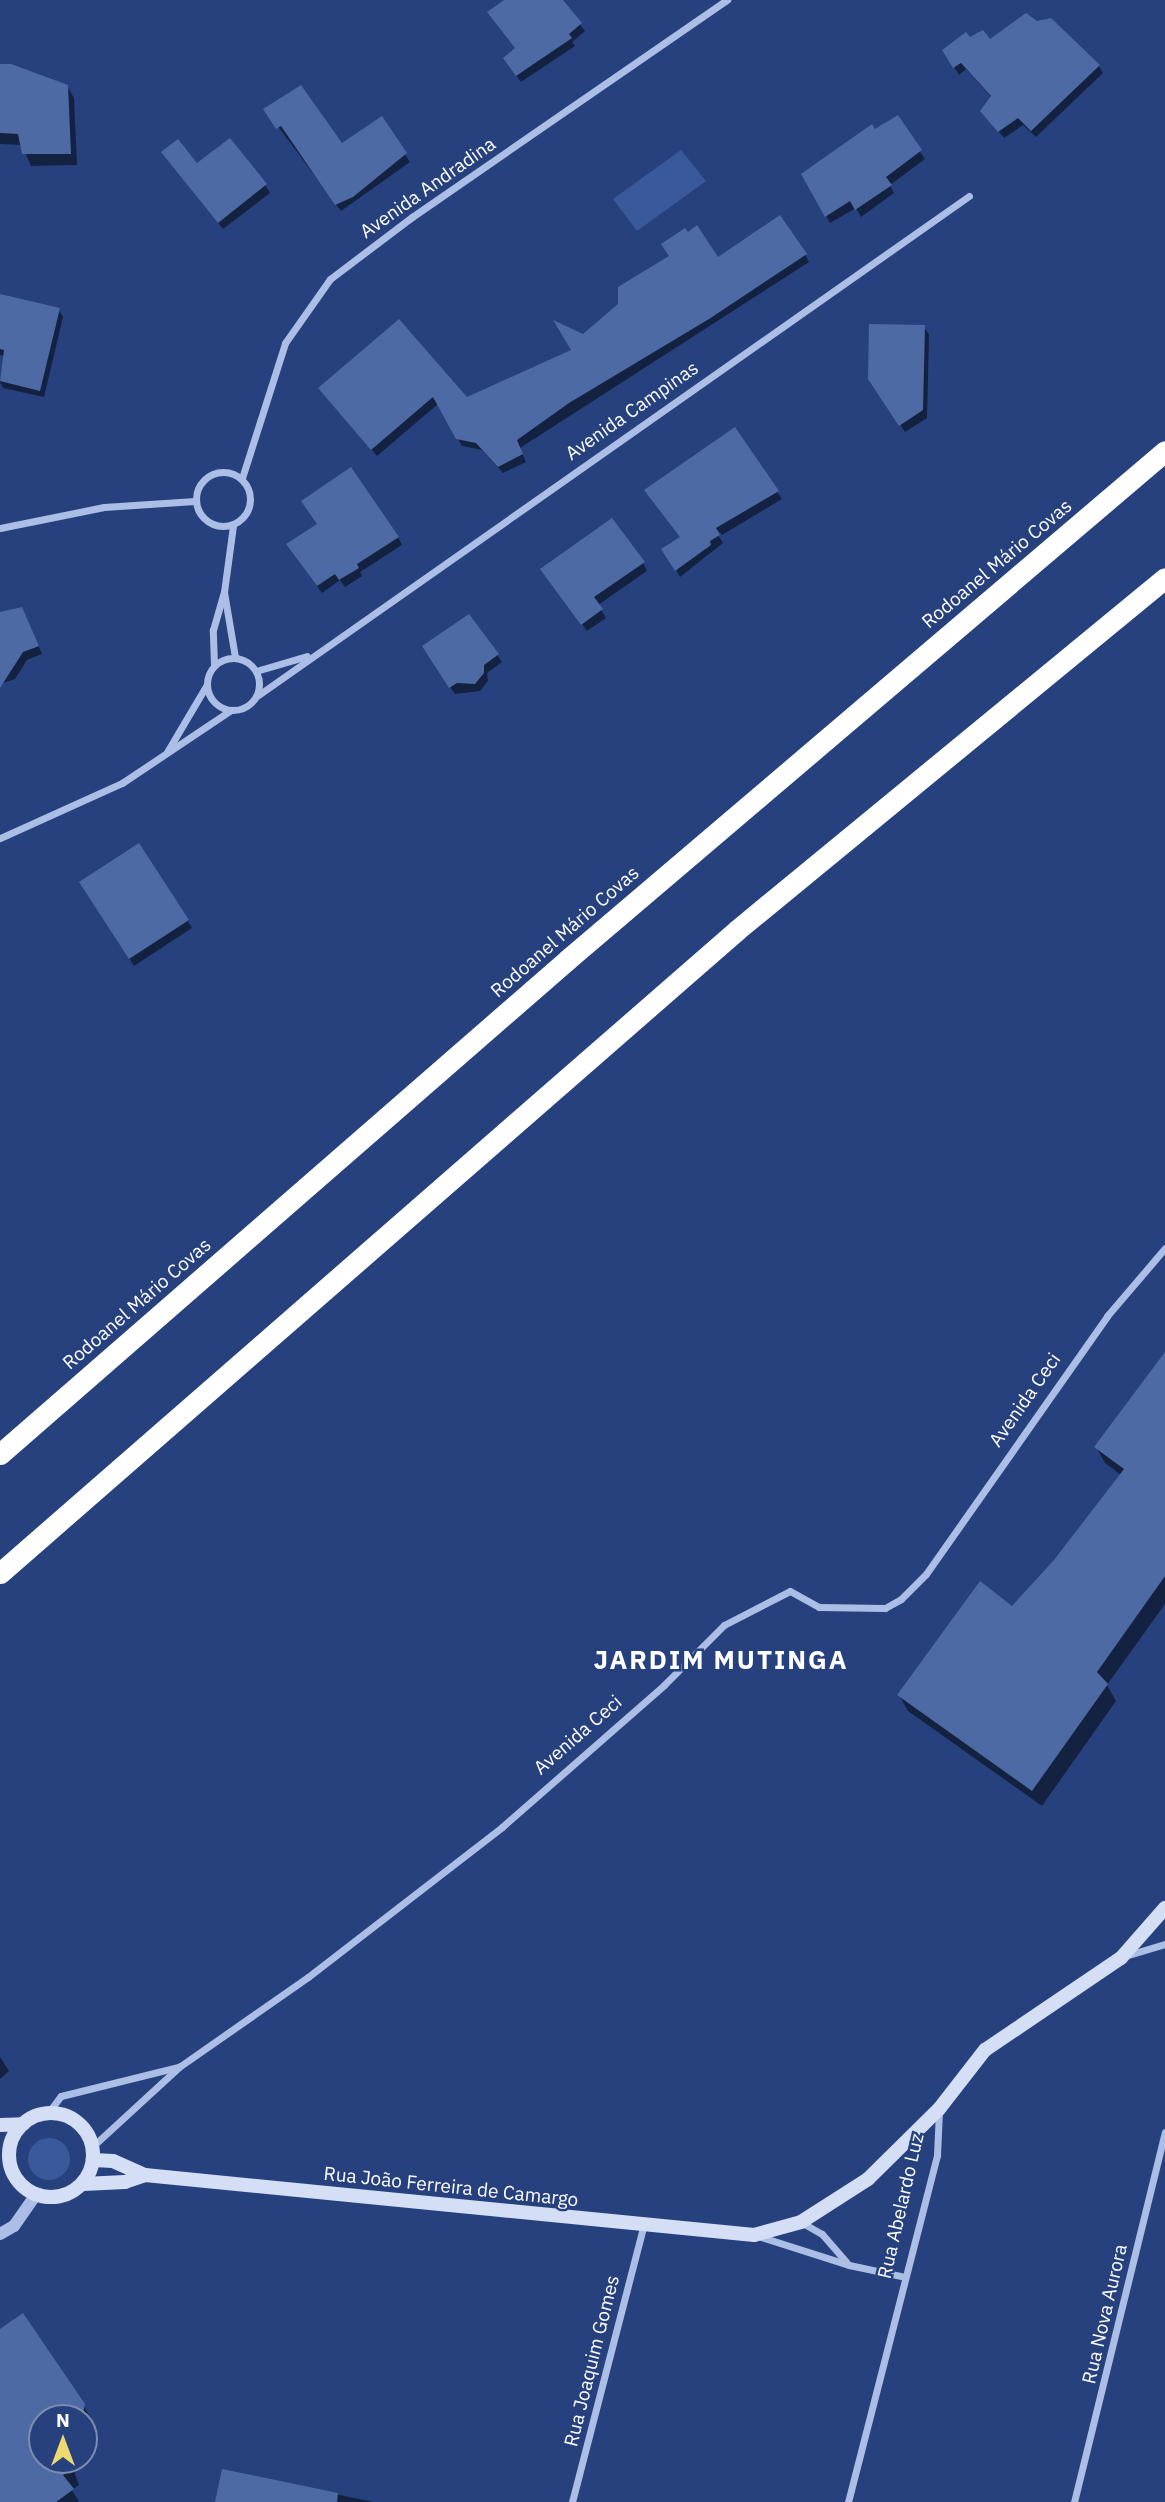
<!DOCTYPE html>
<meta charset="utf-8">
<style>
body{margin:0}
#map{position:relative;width:1165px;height:2502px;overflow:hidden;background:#26417d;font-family:"IBM Plex Sans",sans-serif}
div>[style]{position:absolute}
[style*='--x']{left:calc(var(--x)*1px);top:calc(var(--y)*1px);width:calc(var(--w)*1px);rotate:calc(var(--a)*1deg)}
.green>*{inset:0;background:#3a599a}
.round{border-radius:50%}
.shadow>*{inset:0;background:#0007}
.building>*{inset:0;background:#4e6aa5}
.minor>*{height:7px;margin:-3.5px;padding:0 3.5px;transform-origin:3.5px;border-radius:3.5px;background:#abbee5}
.minor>.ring{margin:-3.5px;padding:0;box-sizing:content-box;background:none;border:7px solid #abbee5;border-radius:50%}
.tertiary>*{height:12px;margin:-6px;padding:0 6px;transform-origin:6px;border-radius:6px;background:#abbee5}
.secondary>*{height:14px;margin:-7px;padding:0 7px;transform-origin:7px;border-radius:7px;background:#d4def5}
.secondary>.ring{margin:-7px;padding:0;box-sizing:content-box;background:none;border:14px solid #d4def5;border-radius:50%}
.motorway>*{height:21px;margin:-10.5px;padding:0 10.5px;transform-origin:10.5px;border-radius:10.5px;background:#fff}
span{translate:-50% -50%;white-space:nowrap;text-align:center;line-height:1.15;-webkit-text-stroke:5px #26417d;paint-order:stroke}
.street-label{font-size:19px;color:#fff}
.district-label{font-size:26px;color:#fff;font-weight:700;letter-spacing:2px}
.north{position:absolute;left:28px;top:2404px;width:70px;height:70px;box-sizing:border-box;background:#26417d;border:2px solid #7d8db1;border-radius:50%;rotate:0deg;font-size:19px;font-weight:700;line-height:28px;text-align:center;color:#fff}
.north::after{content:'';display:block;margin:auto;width:24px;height:32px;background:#edd970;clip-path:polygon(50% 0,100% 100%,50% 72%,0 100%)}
</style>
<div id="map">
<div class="green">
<div style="clip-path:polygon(681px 150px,706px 181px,637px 231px,613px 199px)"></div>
<div class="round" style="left:28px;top:2138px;width:42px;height:42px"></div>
</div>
<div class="shadow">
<div style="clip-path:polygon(507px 0,561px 0,585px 31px,572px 42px,575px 46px,521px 82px,509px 66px,516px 49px)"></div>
<div style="clip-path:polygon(969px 39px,1099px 66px,1103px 73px,1036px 137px,1023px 125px,1004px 138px,982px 111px,992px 98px,966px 69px,959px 75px,944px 51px)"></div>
<div style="clip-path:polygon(0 66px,67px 86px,74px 98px,77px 165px,31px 166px,22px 145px,0 144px)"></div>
<div style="clip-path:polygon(265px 109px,342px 146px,381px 119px,410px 162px,341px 211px)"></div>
<div style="clip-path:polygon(897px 117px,925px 159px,890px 185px,894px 193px,861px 217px,856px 208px,830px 223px,803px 174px)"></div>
<div style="clip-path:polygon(168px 160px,265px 185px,270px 193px,223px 229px)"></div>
<div style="clip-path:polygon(805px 254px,809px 262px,520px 448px,526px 462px,503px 473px,482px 450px,462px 446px,438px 404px,377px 456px,320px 389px,466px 399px,573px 350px,583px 336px,718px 259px)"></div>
<div style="clip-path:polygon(0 296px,59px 310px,63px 317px,44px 397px,3px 388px,0 382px,4px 356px,0 355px)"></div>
<div style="clip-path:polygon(924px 327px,929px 335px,927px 418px,905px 432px,875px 387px)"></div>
<div style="clip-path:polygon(734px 430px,782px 499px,722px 535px,710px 522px,723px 543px,680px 577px,664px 549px,681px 538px)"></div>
<div style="clip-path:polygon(318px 524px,398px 537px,402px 545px,360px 572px,362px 576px,345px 587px,340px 580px,322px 593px,292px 552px)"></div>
<div style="clip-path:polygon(643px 563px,647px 571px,598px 605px,606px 618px,587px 631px,547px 577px)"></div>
<div style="clip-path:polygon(0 616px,26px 617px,42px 654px,27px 660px,15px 679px,0 684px)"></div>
<div style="clip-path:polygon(428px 654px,497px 655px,502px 662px,487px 673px,488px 681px,480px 691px,455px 694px)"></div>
<div style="clip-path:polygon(139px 845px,192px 928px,134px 966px,85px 890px)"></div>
<div style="clip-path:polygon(1165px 1355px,1165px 1604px,1107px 1685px,1116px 1701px,1042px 1806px,908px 1711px,899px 1695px,1012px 1608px,1055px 1561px,1121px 1475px,1105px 1463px,1096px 1447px)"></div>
<div style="clip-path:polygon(0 2057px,9px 2071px,0 2079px)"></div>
<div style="clip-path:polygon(0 2331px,83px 2405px,93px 2422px,84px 2450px,84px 2418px,42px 2418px,42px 2460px,70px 2460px,79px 2485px,72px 2490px,79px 2502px,0 2502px)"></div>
<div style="clip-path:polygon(223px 2471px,374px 2502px,217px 2502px)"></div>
</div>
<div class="building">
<div style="clip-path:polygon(504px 0,563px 0,582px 23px,569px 34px,572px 38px,516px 76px,503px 58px,515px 48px,487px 12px)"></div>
<div style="clip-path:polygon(1026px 13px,1037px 21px,1051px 18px,1100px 65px,1031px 131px,1018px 118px,998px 132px,980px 111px,991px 96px,961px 63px,953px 68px,942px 50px,966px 32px,970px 37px,983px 30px,990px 39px)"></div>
<div style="clip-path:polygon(0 64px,11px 64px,68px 85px,71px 154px,22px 154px,18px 134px,0 133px)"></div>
<div style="clip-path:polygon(301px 85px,342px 143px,382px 116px,407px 153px,353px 197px,335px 205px,281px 126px,276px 129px,263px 109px)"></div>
<div style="clip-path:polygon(898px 115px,922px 150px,886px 177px,892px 185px,855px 210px,850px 201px,825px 217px,801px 174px,872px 124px,875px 129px)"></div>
<div style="clip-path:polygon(230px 138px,267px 184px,218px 223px,161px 152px,178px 139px,197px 163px)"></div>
<div style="clip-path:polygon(780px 215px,807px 254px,709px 319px,569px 403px,517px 440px,523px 454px,498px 467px,476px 443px,456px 439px,433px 397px,371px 450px,318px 388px,399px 319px,467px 397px,571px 350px,553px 320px,583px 334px,618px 304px,618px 287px,669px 256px,661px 244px,685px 228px,688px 232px,697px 225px,718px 257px)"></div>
<div style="clip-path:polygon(0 294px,60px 308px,40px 391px,0 381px,4px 350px,0 349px)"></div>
<div style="clip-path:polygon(869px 324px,925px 325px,923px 410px,899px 426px,868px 379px)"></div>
<div style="clip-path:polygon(735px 427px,779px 491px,716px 528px,720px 535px,710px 541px,711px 545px,675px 571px,661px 549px,680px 537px,644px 490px)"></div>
<div style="clip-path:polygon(351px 467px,399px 537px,357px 564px,359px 568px,339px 580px,335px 574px,317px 586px,286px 544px,317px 524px,301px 501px)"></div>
<div style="clip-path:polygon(612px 518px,645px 562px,594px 597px,603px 609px,581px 625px,540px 569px)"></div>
<div style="clip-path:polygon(22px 607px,39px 646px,23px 652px,0 688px,0 612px)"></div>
<div style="clip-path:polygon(469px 614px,499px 654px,484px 665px,484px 673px,475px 684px,457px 683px,449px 688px,422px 646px)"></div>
<div style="clip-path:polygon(139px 843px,189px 920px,129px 959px,79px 882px)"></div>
<div style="clip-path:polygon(1165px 1352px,1165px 1576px,1097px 1672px,1108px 1684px,1032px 1791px,897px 1695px,980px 1581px,1012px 1606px,1054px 1560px,1124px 1469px,1094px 1447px)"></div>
<div style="clip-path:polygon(23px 2313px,85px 2404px,82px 2418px,42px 2418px,42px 2460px,84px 2460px,63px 2475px,74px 2489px,56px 2502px,0 2502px,0 2329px)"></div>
<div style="clip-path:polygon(222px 2469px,338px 2493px,337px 2502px,215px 2502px)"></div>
</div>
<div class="minor">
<div class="ring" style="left:196px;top:472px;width:47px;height:47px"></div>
<div style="--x:242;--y:478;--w:142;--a:-72.3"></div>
<div style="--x:285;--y:343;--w:78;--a:-54.9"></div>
<div style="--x:330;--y:279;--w:103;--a:-37.1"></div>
<div style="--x:412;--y:217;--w:383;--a:-34.6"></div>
<div style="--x:0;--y:528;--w:106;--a:-11.4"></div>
<div style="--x:104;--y:507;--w:91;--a:-3.8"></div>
<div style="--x:224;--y:592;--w:66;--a:80.4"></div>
<div class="ring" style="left:207px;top:658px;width:45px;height:45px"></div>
<div style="--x:214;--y:665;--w:35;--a:-92"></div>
<div style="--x:213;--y:630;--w:40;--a:-74"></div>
<div style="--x:224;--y:592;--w:68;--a:-82.3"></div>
<div style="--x:256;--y:671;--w:53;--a:-16.4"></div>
<div style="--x:257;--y:696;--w:870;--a:-35.08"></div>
<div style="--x:167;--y:752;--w:77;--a:-59.4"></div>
<div style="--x:0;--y:838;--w:134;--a:-24.3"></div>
<div style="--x:122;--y:783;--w:131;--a:-33.8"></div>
<div style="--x:1125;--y:1956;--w:42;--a:-16.7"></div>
<div style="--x:48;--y:2113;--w:21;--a:-53"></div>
<div style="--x:61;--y:2096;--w:121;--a:-13.9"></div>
<div style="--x:93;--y:2146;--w:117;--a:-42.6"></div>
<div style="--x:179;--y:2067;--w:157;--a:-34.9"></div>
<div style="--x:308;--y:1977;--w:245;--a:-37.7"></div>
<div style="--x:502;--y:1827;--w:215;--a:-41.2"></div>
<div style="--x:664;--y:1685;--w:85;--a:-45"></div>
<div style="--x:724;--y:1625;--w:74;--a:-27.3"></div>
<div style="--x:790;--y:1591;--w:33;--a:29"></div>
<div style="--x:819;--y:1607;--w:66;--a:0.9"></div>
<div style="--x:885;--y:1608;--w:18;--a:-29"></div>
<div style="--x:901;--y:1599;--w:35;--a:-45"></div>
<div style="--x:926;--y:1574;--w:315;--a:-54.9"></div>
<div style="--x:1107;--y:1316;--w:89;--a:-49.5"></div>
<div style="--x:801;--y:2222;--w:24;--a:30"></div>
<div style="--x:822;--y:2234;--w:37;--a:49"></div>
<div style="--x:758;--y:2236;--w:96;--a:17.7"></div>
<div style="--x:849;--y:2265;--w:57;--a:12.1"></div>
<div style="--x:572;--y:2502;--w:284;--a:-75.5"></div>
<div style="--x:848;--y:2502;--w:358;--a:-75.6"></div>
<div style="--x:937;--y:2155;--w:44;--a:-87.4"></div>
<div style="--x:1074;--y:2502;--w:381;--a:-76.2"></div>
</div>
<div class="tertiary">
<div style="--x:0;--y:2234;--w:16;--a:-30"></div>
<div style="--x:14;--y:2226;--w:38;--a:-55"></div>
</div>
<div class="secondary">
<div class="ring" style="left:9px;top:2113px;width:70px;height:70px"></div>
<div style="--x:0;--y:2125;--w:23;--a:-2"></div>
<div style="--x:94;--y:2160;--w:19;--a:3"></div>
<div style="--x:113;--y:2161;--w:35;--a:24"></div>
<div style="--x:145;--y:2175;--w:612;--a:5.63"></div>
<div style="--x:754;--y:2235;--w:49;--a:-15.5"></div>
<div style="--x:801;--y:2222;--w:80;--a:-32.7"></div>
<div style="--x:868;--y:2179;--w:100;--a:-44.6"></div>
<div style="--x:939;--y:2109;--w:75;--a:-52.1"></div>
<div style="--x:985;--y:2050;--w:164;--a:-34.1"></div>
<div style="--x:1121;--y:1958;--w:67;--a:-48.7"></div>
<div style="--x:83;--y:2184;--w:42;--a:-2.7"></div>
<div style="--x:125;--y:2182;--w:21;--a:-19"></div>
</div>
<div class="motorway">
<div style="--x:0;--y:1454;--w:752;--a:-41.06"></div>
<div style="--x:567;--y:960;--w:785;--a:-40.4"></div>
<div style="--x:0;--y:1573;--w:978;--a:-41.1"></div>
<div style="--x:737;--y:930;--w:554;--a:-39.43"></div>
</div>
<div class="street-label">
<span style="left:428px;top:188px;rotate:-35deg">Avenida Andradina</span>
<span style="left:632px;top:411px;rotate:-35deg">Avenida Campinas</span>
<span style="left:997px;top:564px;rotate:-40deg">Rodoanel Mário Covas</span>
<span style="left:565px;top:932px;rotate:-41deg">Rodoanel Mário Covas</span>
<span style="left:137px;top:1304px;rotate:-41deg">Rodoanel Mário Covas</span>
<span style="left:1025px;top:1400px;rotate:-55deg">Avenida Ceci</span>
<span style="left:578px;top:1735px;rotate:-41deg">Avenida Ceci</span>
<span style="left:451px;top:2187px;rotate:6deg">Rua João Ferreira de Camargo</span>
<span style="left:901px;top:2206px;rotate:-77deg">Rua Abelardo Luz</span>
<span style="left:1105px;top:2314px;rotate:-77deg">Rua Nova Aurora</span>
<span style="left:592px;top:2361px;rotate:-76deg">Rua Joaquim Gomes</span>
</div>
<div class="district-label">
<span style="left:721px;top:1660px">JARDIM MUTINGA</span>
</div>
<div class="north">N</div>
</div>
